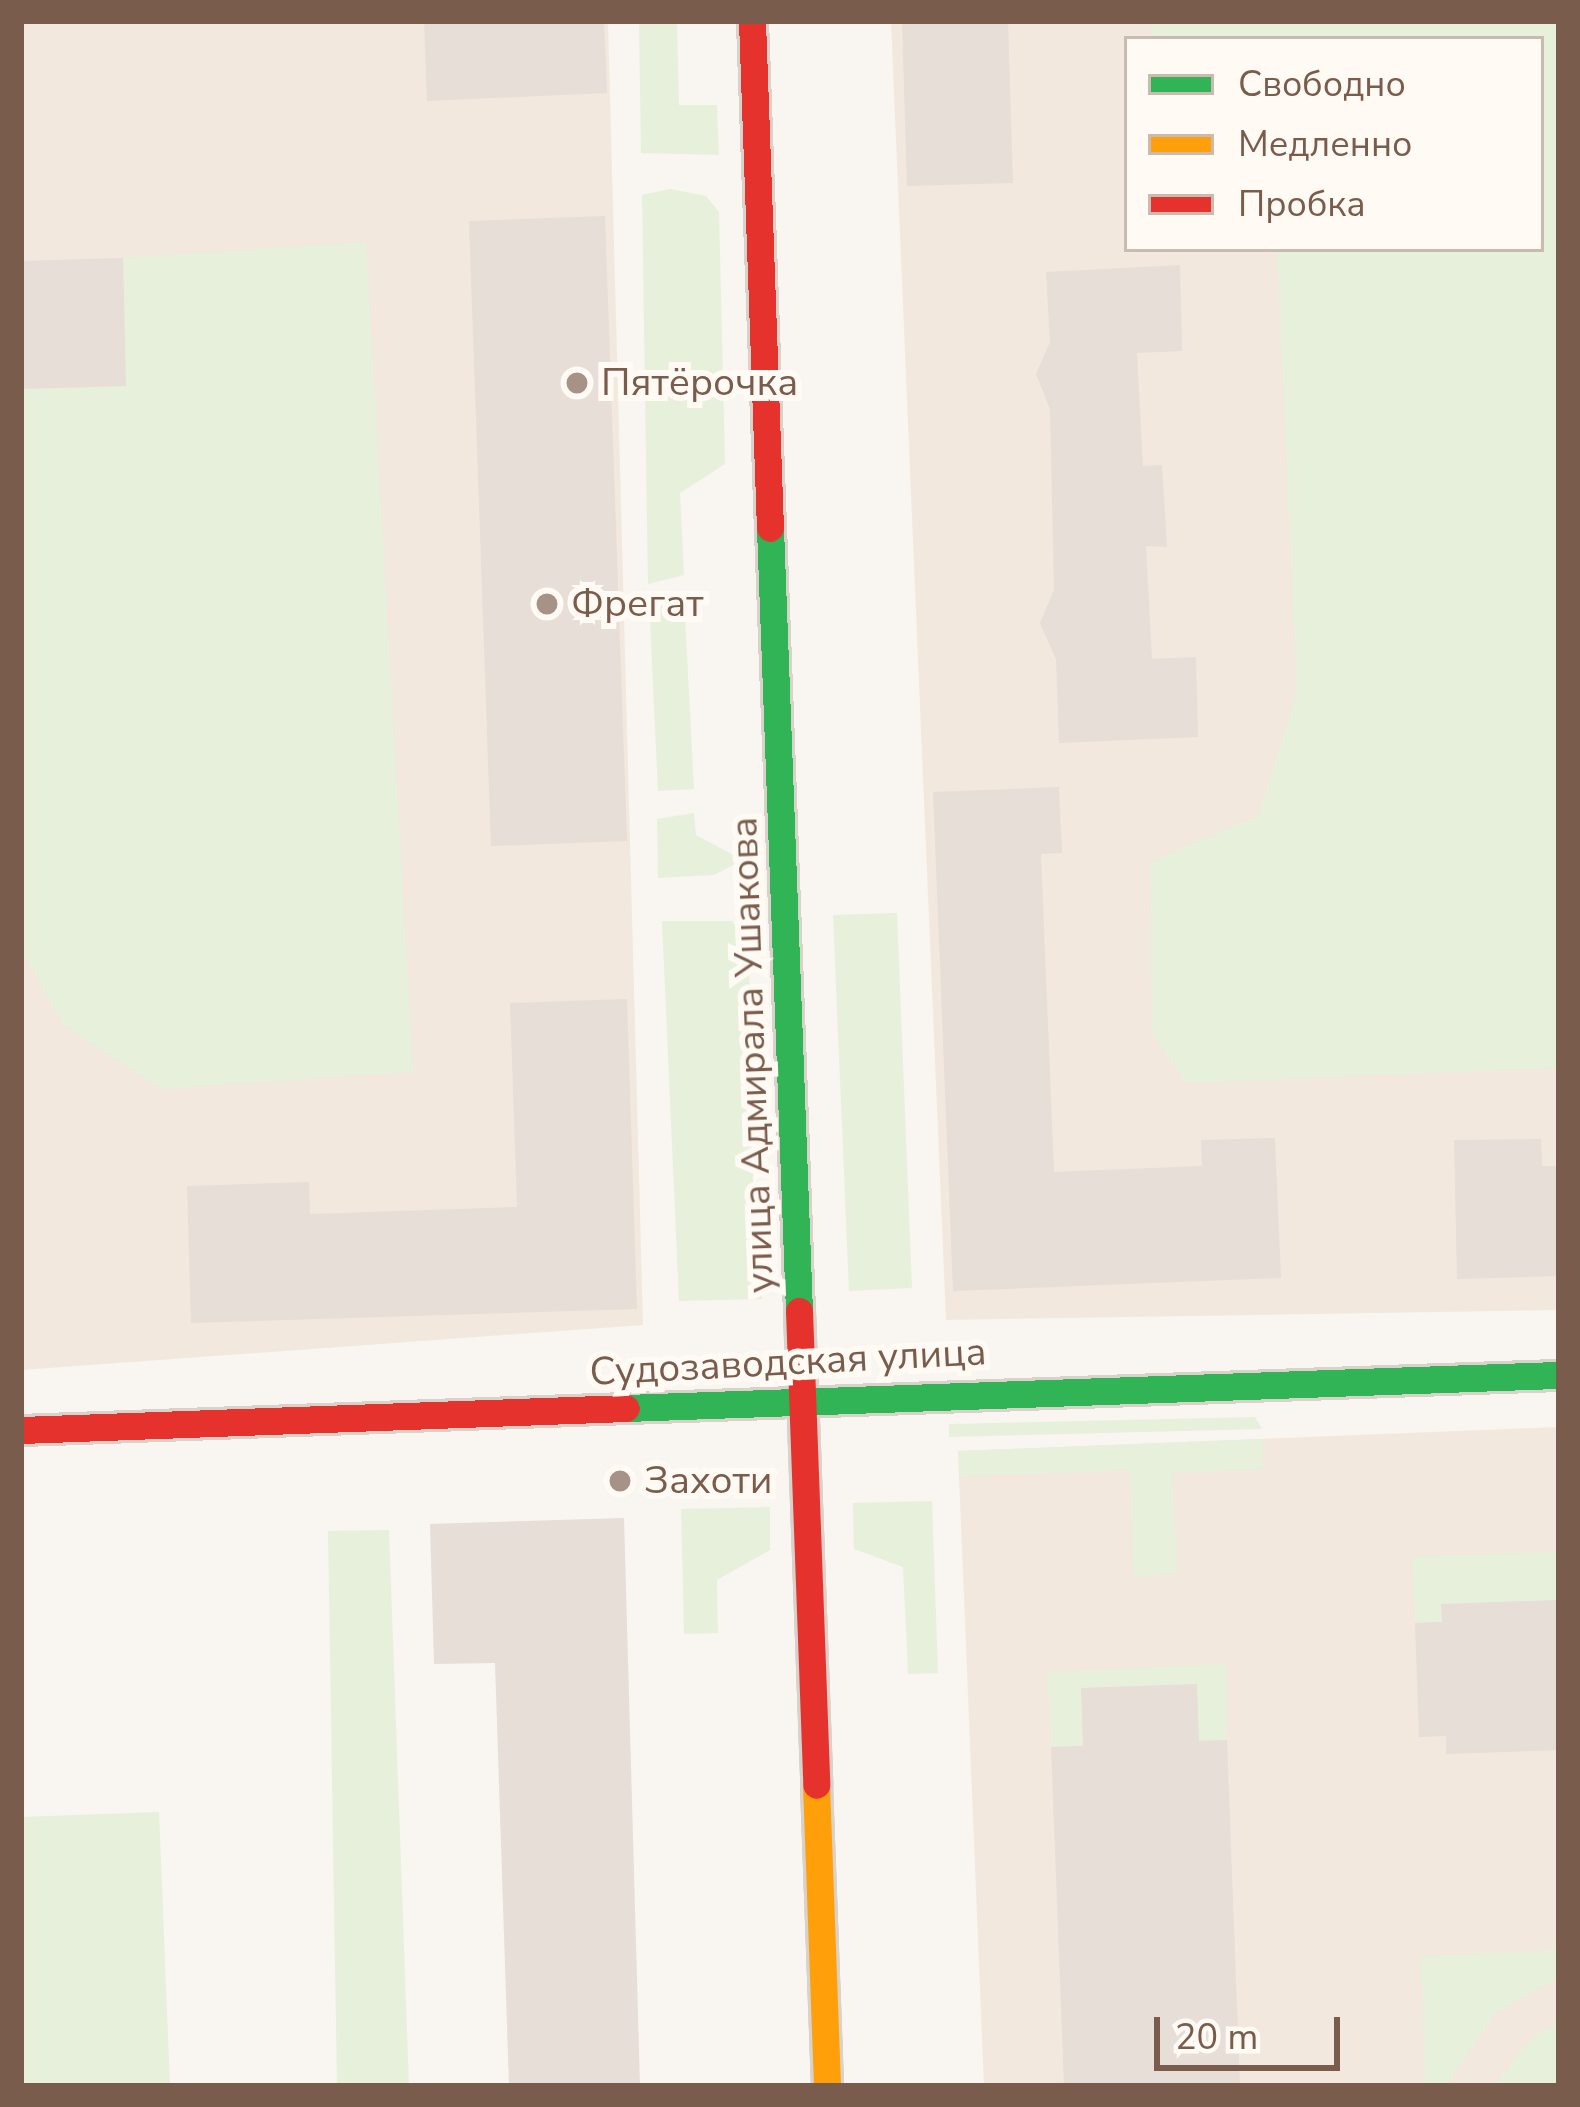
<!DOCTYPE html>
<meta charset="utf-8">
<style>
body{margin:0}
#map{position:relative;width:1580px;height:2107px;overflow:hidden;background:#f9f5f0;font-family:"Nunito Sans",sans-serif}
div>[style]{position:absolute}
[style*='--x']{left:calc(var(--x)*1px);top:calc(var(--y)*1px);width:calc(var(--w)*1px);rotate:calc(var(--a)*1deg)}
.residential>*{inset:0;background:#f2e8de}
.green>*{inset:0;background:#e7f0db}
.building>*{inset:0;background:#e6ded7}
.roads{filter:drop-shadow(3px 0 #d9d2cb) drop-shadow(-3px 0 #d9d2cb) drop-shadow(0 3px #d9d2cb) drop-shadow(0 -3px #d9d2cb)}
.fast>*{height:27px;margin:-13.5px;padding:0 13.5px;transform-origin:13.5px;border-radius:13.5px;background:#30b455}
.slow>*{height:27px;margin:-13.5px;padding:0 13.5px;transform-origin:13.5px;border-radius:13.5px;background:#ff9f0a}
.jam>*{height:27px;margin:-13.5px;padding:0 13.5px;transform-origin:13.5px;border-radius:13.5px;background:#e5322d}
.dots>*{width:33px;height:33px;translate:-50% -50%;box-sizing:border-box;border:6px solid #fffaf3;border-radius:50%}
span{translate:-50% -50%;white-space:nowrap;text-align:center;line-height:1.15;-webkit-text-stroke:12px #fffaf3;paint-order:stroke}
.poi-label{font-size:39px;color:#7a5c4d}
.left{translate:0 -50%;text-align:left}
.street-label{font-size:39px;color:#7a5c4d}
.frame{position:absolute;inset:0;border:24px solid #7a5c4d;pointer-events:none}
.legend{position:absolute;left:1124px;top:36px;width:420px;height:216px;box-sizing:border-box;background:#fffaf3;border:3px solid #cabbb1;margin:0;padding:15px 21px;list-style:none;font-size:36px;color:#7a5c4d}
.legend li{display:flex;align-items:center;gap:24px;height:60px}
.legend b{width:60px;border:3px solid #cabbb1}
.scale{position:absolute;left:1154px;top:2017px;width:186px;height:54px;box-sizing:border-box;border:6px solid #7a5c4d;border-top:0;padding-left:15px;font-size:36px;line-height:42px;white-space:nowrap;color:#7a5c4d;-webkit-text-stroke:9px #fffaf3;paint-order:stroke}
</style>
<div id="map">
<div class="residential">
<div style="clip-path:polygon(21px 21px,608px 21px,643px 1325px,21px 1370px)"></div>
<div style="clip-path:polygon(evenodd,891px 21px,1559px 21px,1559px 1310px,946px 1320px,891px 21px,1127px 39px,1541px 39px,1541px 249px,1127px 249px,1127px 39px)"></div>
<div style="clip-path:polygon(1559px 1427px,1559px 2086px,984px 2086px,958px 1451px)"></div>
</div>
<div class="green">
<div style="clip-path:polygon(639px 21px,677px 21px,679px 105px,717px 105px,719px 155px,641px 153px)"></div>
<div style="clip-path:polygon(1151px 21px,1559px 21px,1559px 1068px,1186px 1083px,1152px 1034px,1150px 862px,1259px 815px,1297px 692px,1277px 249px,1541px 249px,1541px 39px,1151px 39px)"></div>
<div style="clip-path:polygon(670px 189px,706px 196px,719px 212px,725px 464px,680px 493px,684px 575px,648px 584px,642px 195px)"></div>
<div style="clip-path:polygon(366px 242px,413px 1072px,161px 1089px,63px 1025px,21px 949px,21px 389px,126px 386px,123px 258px)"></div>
<div style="clip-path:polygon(684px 597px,694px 789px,658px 791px,649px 599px)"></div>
<div style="clip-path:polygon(694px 813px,696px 835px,743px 860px,714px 875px,658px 878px,657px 819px)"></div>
<div style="clip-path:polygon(897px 913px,912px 1288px,849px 1291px,833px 915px)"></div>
<div style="clip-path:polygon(662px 921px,732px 921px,748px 945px,762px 1299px,679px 1301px)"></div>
<div style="clip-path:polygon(1255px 1417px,1262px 1429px,949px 1437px,949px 1424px)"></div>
<div style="clip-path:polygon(1262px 1439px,1263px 1469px,1172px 1473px,1177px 1574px,1134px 1576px,1129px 1470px,960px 1477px,958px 1451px)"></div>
<div style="clip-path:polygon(932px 1501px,938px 1673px,908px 1674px,903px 1567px,854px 1549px,853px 1503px)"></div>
<div style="clip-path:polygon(770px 1507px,770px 1550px,717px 1580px,718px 1633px,684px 1634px,681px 1509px)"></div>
<div style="clip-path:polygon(389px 1530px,409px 2086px,337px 2086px,328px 1531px)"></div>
<div style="clip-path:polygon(1559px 1552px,1559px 1600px,1442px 1604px,1442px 1622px,1415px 1623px,1412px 1556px)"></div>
<div style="clip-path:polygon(1226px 1664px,1227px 1740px,1199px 1741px,1197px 1684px,1082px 1688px,1083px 1746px,1051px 1747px,1048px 1672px)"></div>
<div style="clip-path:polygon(159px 1812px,170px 2086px,21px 2086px,21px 1817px)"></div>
<div style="clip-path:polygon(1559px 1950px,1559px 1978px,1495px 2013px,1446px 2086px,1425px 2086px,1421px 1956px)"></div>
<div style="clip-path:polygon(1559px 2023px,1559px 2086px,1493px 2086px,1534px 2036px)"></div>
</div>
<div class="building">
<div style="clip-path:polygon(424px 21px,604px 21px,607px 93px,427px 101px)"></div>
<div style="clip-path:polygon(902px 21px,1008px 21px,1013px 183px,907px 186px)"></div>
<div style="clip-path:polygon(605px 216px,627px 841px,491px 846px,469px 221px)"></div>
<div style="clip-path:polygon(123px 258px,126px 386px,21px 389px,21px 261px)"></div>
<div style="clip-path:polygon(1180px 265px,1182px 351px,1137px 353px,1143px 466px,1162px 465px,1167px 547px,1146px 546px,1152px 659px,1196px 657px,1198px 737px,1059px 743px,1056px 659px,1040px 623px,1054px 590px,1050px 409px,1036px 374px,1050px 342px,1046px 272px)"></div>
<div style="clip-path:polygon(1059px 787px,1062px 853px,1041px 854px,1054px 1172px,1202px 1166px,1201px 1140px,1275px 1138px,1281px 1278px,953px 1291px,933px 792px)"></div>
<div style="clip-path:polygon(627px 999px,637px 1309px,191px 1323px,187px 1186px,309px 1182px,310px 1214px,517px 1207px,510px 1003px)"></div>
<div style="clip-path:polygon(1541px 1139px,1542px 1166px,1559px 1166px,1559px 1276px,1457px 1279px,1454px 1140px)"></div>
<div style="clip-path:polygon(624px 1518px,640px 2086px,509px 2086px,495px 1663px,434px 1664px,430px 1524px)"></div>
<div style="clip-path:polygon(1559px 1600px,1559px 1750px,1446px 1754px,1446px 1736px,1419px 1737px,1415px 1623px,1442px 1622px,1441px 1604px)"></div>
<div style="clip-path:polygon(1197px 1684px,1199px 1741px,1227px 1740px,1240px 2086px,1064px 2086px,1051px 1747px,1083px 1746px,1081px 1688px)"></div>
</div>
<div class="roads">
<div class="fast">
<div style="--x:770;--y:528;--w:784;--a:87.88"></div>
<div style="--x:626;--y:1408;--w:934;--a:-2.03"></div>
</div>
<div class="slow">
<div style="--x:816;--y:1785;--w:301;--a:87.9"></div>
</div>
<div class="jam">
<div style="--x:752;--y:21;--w:507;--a:87.97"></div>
<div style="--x:799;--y:1311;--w:474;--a:87.9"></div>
<div style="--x:21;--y:1430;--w:605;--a:-2.08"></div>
</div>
</div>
<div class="dots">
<div style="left:577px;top:383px;background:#a69286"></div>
<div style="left:547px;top:604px;background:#a69286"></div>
<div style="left:620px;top:1481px;background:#a69286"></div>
</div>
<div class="poi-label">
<span class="left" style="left:601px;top:383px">Пятёрочка</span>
<span class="left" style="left:571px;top:604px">Фрегат</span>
<span class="left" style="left:644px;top:1481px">Захоти</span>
</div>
<div class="street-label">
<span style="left:753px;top:1055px;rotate:-92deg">улица Адмирала Ушакова</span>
<span style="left:788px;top:1363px;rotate:-3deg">Судозаводская улица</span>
</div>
<div class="frame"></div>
<ul class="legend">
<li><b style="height:15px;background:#30b455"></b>Свободно</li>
<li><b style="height:15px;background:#ff9f0a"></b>Медленно</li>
<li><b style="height:15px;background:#e5322d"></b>Пробка</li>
</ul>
<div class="scale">20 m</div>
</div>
